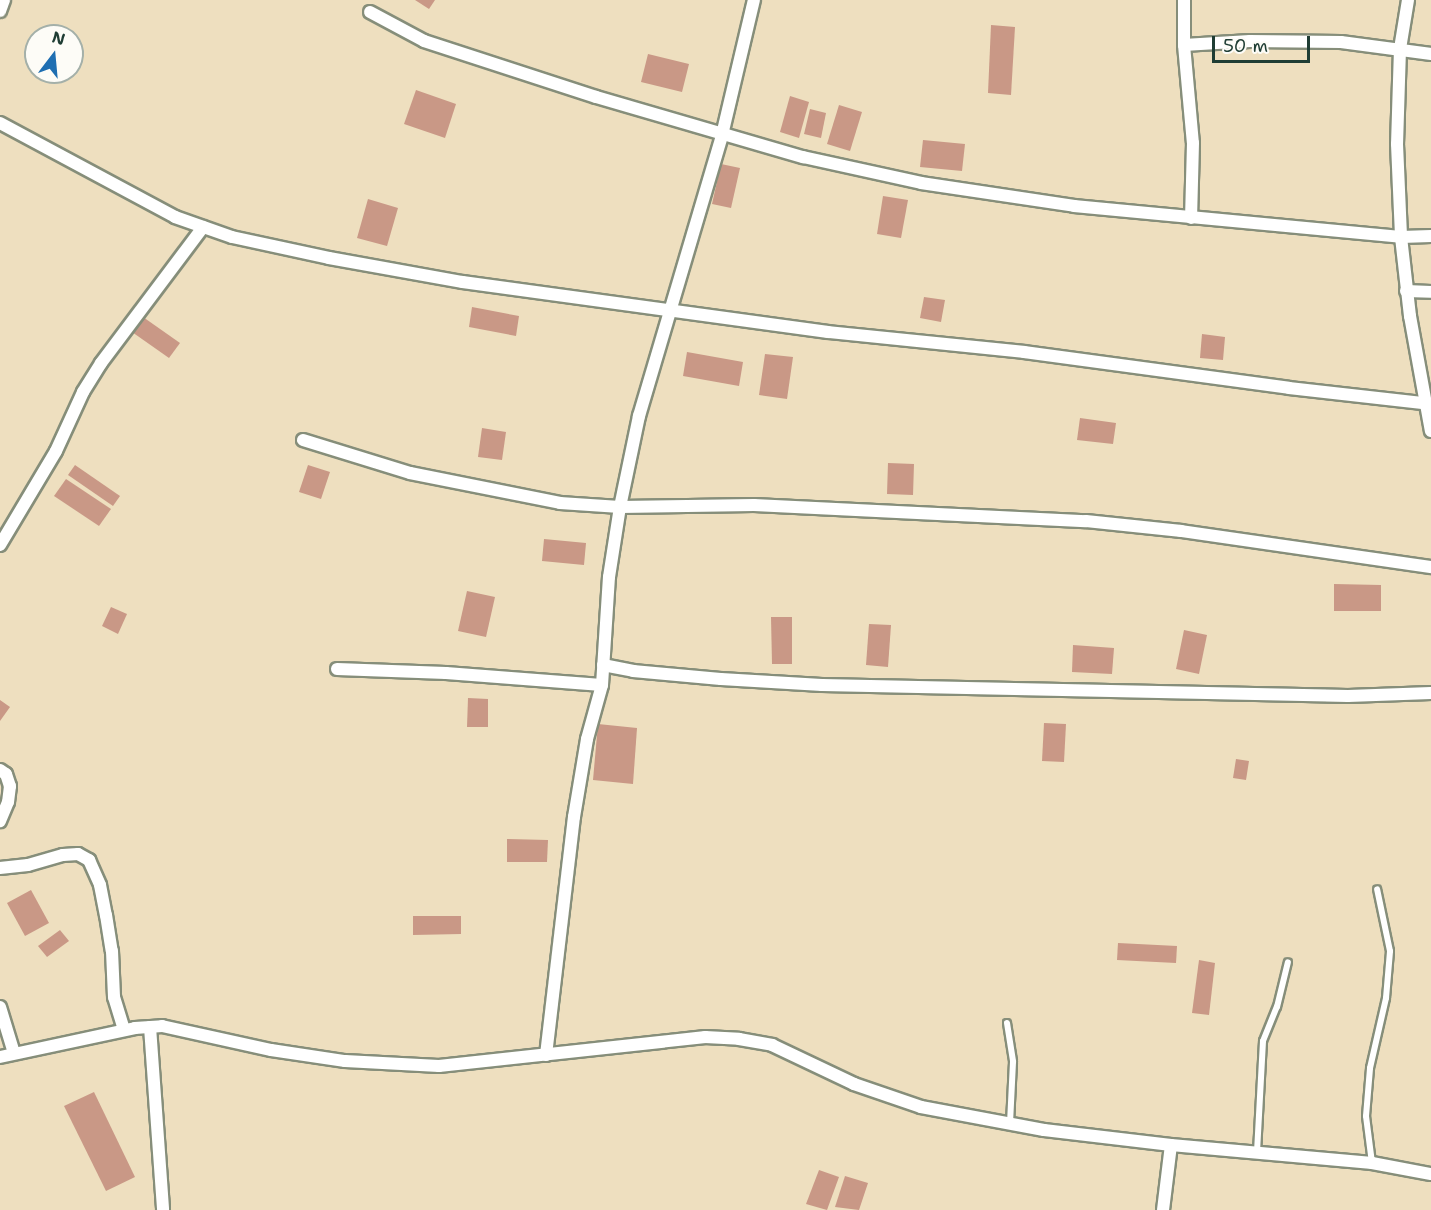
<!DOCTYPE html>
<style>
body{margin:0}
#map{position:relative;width:1431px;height:1210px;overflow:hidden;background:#eedfbf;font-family:"Shantell Sans",sans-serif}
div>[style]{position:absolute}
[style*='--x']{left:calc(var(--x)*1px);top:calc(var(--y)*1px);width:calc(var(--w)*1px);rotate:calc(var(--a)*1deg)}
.building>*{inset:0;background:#c99886}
.roads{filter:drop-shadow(2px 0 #868e7a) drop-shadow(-2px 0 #868e7a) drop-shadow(0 2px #868e7a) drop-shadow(0 -2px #868e7a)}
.service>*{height:6px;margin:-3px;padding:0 3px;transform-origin:3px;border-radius:3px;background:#fff}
.minor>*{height:12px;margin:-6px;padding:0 6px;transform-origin:6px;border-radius:6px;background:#fff}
span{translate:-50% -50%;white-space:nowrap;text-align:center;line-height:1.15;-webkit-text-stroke:4.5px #fdfcf7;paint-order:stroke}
.north{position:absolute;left:24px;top:24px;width:60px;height:60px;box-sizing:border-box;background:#fdfcf7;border:2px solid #a4b0a9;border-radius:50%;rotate:16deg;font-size:16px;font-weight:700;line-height:24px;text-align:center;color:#1f3d34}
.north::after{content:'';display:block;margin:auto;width:21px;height:27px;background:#1f6fb2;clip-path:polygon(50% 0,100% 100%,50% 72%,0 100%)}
.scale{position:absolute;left:1212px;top:36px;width:98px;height:27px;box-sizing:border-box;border:3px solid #1f3d34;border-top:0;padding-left:8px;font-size:18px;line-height:21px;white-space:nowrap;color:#1f3d34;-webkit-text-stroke:4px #fdfcf7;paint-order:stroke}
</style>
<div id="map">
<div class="building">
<div style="clip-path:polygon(415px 0,435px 0,429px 9px)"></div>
<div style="clip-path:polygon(991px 25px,1015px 27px,1011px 95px,988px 93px)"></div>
<div style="clip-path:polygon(648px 54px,689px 64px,682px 92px,641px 82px)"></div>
<div style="clip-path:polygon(416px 90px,456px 104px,445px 138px,404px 124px)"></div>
<div style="clip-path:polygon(790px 96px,809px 102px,799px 138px,780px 132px)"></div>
<div style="clip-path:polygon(839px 105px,862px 112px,850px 151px,827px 144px)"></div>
<div style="clip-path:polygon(810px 109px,826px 113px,821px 138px,804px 134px)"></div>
<div style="clip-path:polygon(923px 140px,965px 144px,962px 171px,920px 167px)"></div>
<div style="clip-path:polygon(721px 164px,740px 168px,731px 208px,712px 204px)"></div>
<div style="clip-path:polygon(883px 196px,908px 200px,901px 238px,877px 234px)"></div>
<div style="clip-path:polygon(368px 199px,398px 208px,387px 246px,357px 238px)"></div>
<div style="clip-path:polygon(924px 297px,945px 300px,941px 322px,920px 318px)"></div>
<div style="clip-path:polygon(472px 307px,519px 316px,516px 336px,469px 327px)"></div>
<div style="clip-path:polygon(143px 317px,180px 343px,169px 358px,132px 332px)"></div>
<div style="clip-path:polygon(1202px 334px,1225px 337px,1223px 360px,1200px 358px)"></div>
<div style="clip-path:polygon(687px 352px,743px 362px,739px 386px,683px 376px)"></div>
<div style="clip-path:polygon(765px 354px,793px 357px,787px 399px,759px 395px)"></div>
<div style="clip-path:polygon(1080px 418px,1116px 423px,1113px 444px,1077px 440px)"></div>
<div style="clip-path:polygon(482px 428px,506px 432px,502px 460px,478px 457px)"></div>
<div style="clip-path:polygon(888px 463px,914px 464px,913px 495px,887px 494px)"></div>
<div style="clip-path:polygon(75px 465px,120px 496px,113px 506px,68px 475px)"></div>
<div style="clip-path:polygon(308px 465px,330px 472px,321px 499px,299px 492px)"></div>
<div style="clip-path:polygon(66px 479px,111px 509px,99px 526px,54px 496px)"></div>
<div style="clip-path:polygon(544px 539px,586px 543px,584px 565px,542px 561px)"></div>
<div style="clip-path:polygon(1334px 584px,1381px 585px,1381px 611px,1334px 611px)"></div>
<div style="clip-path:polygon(467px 591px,495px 597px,486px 637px,458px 631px)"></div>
<div style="clip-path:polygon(111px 607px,127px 614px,118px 634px,102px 626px)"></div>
<div style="clip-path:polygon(771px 617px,792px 617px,792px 664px,772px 664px)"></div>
<div style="clip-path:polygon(869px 624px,891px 625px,888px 667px,866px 665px)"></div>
<div style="clip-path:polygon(1184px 630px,1207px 635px,1199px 674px,1176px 669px)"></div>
<div style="clip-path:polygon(1073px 645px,1114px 648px,1112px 674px,1072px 672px)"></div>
<div style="clip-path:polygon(468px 698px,488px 699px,488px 727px,467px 727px)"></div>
<div style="clip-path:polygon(0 700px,10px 707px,0 721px)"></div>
<div style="clip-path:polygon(1044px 723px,1066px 724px,1064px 762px,1042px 761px)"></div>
<div style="clip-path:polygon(598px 724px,637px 728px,633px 784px,593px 780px)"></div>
<div style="clip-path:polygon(1236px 759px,1249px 761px,1246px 780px,1233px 778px)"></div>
<div style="clip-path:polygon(507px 839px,548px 840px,547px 862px,507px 862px)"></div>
<div style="clip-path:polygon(31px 890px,49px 923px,25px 936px,7px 903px)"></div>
<div style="clip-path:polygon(413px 916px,461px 916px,461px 934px,413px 935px)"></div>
<div style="clip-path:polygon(60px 930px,69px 941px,47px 957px,38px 946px)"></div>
<div style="clip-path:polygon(1118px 943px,1177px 946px,1176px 963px,1117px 960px)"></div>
<div style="clip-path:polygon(1199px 960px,1215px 963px,1209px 1015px,1192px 1013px)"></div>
<div style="clip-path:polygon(94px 1092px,135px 1177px,106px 1191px,64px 1106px)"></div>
<div style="clip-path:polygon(819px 1170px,839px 1177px,827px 1210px,806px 1204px)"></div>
<div style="clip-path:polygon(845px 1176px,868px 1183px,859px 1210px,835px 1207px)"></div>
</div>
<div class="roads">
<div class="service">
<div style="--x:1007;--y:1023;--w:39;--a:81"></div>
<div style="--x:1013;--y:1062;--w:61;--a:92.8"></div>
<div style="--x:1257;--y:1152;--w:111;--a:-86.9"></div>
<div style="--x:1263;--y:1041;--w:37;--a:-68"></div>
<div style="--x:1277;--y:1007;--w:46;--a:-76.3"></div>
<div style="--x:1372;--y:1163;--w:47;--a:-97.3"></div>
<div style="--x:1366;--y:1116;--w:48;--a:-85.2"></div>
<div style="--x:1370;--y:1068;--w:72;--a:-77.1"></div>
<div style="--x:1386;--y:998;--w:47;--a:-85.1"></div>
<div style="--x:1390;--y:951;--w:63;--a:-101.8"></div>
</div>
<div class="minor">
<div style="--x:1184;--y:0;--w:45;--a:90"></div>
<div style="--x:1184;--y:45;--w:98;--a:84.8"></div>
<div style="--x:1193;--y:143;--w:75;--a:91.5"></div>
<div style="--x:1408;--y:0;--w:50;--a:99.3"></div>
<div style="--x:1400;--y:49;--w:95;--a:91.8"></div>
<div style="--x:1397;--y:144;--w:93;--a:87.5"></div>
<div style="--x:1401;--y:237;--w:80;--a:83.5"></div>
<div style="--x:1410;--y:316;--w:117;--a:79.7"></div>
<div style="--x:0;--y:11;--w:12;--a:-70"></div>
<div style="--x:370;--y:12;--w:61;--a:28.2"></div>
<div style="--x:424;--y:41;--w:181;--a:18"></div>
<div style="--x:596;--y:97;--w:216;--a:16.2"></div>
<div style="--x:803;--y:157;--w:121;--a:12.4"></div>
<div style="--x:921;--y:183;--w:155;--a:8.5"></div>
<div style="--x:1074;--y:206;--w:328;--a:5.4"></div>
<div style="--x:1401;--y:237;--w:30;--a:-2"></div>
<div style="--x:1184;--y:45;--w:66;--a:-3.5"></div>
<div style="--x:1250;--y:41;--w:91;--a:0.6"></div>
<div style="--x:1341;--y:42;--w:91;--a:7.6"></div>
<div style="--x:0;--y:123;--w:199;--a:28.2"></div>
<div style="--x:175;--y:217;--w:60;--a:19.3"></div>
<div style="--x:232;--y:237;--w:99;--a:12.2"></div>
<div style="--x:329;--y:258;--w:136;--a:10.2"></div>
<div style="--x:463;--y:282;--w:368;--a:7.8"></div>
<div style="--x:828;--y:332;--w:197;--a:5.8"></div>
<div style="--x:1024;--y:352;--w:267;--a:7.7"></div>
<div style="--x:1289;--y:388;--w:143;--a:6.4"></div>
<div style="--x:1406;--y:291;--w:25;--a:2"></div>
<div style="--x:303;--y:440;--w:112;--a:17.1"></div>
<div style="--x:410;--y:473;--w:153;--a:11.3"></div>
<div style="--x:560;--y:503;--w:60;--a:3.8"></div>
<div style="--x:620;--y:507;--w:134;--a:-0.9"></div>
<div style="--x:754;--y:505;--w:332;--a:2.8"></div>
<div style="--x:1086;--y:521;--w:96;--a:6"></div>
<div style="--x:1181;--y:531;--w:253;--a:8.2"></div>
<div style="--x:0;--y:545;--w:109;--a:-59.2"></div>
<div style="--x:56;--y:451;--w:65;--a:-65.4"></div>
<div style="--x:83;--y:392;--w:34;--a:-58"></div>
<div style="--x:101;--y:363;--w:170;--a:-53.1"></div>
<div style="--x:603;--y:665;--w:31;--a:11"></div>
<div style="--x:633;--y:671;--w:88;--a:5.2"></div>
<div style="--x:721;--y:679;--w:101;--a:3.4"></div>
<div style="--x:822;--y:685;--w:526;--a:1.2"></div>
<div style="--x:1348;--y:696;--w:83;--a:-2.1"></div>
<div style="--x:337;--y:669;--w:109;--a:2.1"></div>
<div style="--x:446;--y:673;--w:156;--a:4.4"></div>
<div style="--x:0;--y:770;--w:7;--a:34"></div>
<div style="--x:6;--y:774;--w:13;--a:72"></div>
<div style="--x:10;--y:786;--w:16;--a:97"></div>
<div style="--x:8;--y:802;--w:21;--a:113"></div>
<div style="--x:0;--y:868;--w:28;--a:-6"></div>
<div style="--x:28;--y:865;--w:36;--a:-16"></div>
<div style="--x:63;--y:855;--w:15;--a:-4"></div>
<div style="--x:78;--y:854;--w:13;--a:29"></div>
<div style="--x:89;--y:860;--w:27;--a:66"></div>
<div style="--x:100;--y:885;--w:31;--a:79"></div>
<div style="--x:106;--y:915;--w:36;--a:81"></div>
<div style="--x:112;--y:951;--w:46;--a:87.5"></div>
<div style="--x:114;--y:997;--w:34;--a:73"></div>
<div style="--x:0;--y:1007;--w:48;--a:73.1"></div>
<div style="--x:150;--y:1027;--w:183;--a:85.9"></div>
<div style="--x:546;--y:1055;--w:240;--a:-83.3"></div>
<div style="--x:574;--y:817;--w:79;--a:-80.5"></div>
<div style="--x:587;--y:739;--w:56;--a:-74.5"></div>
<div style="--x:602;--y:685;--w:108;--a:-86.3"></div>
<div style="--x:609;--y:577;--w:71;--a:-81.1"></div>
<div style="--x:620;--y:507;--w:93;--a:-78.2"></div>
<div style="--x:639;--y:416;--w:293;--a:-73.5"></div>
<div style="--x:722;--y:135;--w:139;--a:-76.7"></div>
<div style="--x:0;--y:1057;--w:138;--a:-12.1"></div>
<div style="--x:135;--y:1028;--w:27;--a:-4"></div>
<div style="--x:162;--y:1026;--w:112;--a:12.4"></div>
<div style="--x:271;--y:1050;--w:75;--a:8.5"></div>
<div style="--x:345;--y:1061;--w:94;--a:3"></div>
<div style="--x:439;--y:1066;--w:268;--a:-6.2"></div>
<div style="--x:705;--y:1037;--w:34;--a:3"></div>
<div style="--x:739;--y:1039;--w:34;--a:10"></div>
<div style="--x:772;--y:1045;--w:91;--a:25.4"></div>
<div style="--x:854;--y:1084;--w:71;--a:18.9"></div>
<div style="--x:921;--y:1107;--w:125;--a:10.6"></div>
<div style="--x:1044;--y:1130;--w:128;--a:6.7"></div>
<div style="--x:1171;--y:1145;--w:202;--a:5.1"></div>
<div style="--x:1372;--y:1163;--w:60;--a:10.6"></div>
<div style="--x:1163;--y:1210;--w:65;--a:-83"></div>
</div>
</div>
<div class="north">N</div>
<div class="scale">50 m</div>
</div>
